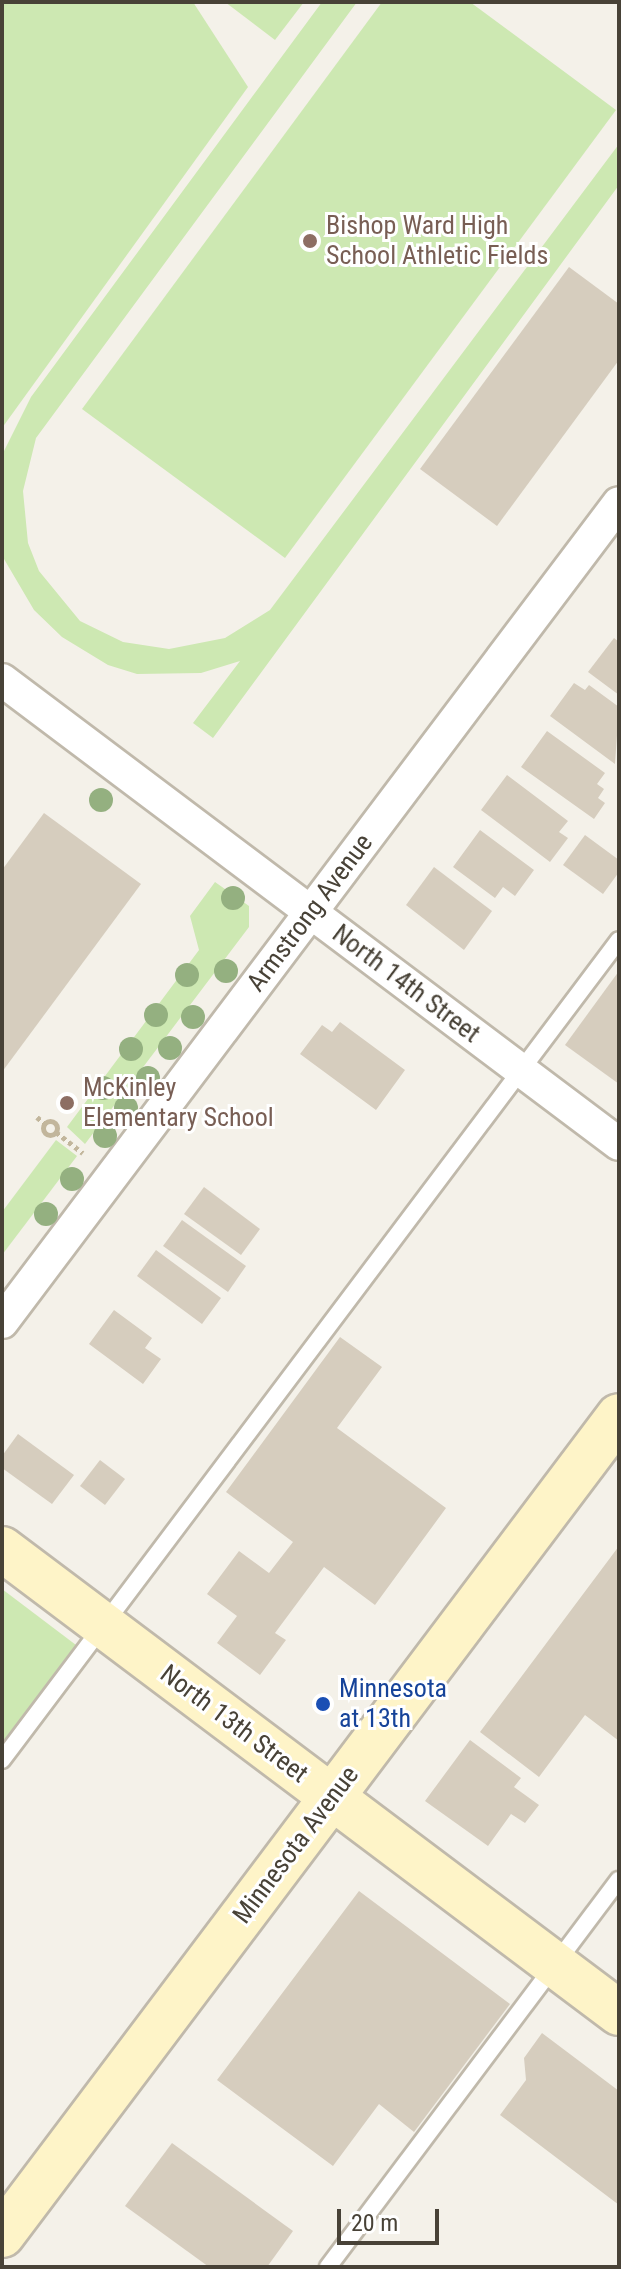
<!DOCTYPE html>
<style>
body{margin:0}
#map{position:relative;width:621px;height:2269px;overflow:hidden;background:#f4f1e9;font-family:"Roboto Condensed",sans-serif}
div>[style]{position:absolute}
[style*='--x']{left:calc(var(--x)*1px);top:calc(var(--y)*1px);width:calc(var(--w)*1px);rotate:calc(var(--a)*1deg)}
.green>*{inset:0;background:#cde8b2}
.building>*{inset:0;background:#d6cdbe}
.path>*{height:5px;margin-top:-2.5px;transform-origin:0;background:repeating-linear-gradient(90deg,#c2b69c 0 4px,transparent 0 8px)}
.path>.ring{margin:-2.5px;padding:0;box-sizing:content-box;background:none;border:5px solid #c2b69c;border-radius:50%}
.roads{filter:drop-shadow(2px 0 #c0b9ab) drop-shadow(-2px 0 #c0b9ab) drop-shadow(0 2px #c0b9ab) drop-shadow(0 -2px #c0b9ab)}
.lane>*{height:16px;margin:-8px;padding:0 8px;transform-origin:8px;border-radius:8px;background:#fff}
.street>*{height:32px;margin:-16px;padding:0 16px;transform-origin:16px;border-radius:16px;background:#fff}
.secondary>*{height:44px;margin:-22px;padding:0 22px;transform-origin:22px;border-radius:22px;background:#fef4c8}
.trees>*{width:24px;height:24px;margin:-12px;border-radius:50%;background:#94b080}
.dots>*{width:22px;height:22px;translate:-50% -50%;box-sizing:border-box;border:4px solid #fff;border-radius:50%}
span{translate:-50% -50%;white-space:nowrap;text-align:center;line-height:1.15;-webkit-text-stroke:6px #fff;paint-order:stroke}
.education-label{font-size:26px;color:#785e54}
.left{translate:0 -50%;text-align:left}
.street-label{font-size:26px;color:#484237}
.transit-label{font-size:26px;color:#164399}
.frame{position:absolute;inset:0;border:4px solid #484237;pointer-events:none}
.scale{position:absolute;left:337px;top:2209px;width:102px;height:36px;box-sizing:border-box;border:4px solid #484237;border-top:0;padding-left:10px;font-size:24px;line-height:28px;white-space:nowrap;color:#484237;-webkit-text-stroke:6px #fff;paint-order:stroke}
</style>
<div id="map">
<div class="green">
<div style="clip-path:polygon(2px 2px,193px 2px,248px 87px,2px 428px)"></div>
<div style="clip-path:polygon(225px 2px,304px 2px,275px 40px)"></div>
<div style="clip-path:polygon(322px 2px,357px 2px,36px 438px,23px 491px,28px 543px,39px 571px,80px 621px,123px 642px,169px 649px,225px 638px,270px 610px,619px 144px,619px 185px,213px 738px,193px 723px,240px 661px,201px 673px,137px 674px,108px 665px,62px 637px,34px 610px,4px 559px,2px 455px,31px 397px)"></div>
<div style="clip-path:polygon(382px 2px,470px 2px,616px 110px,285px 558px,82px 409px)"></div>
<div style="clip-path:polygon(215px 882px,249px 906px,249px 927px,85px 1144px,67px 1127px,199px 950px,190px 916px)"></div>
<div style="clip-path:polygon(56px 1140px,77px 1156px,2px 1255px,2px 1212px)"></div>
<div style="clip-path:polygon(2px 1589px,76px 1645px,2px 1743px)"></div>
</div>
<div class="building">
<div style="clip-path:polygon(569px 267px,619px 304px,619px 360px,497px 526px,420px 469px)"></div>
<div style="clip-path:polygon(614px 638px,619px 642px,619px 695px,588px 672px)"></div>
<div style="clip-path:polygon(574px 683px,585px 690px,589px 685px,619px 707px,615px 764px,550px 716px)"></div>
<div style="clip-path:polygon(547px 731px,605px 773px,597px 784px,604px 789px,598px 798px,605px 803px,594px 819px,521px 767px)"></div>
<div style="clip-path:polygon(507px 775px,568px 821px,559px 832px,568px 838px,550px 862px,481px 810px)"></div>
<div style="clip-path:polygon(44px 813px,141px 884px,2px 1072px,2px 870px)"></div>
<div style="clip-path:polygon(480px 830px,534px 870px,515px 896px,503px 887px,495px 898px,453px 867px)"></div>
<div style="clip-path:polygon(585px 835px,619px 860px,619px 872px,603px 894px,563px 865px)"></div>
<div style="clip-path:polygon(434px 867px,492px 911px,464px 950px,406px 905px)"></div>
<div style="clip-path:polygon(619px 971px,619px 1084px,565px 1045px)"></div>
<div style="clip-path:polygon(340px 1022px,405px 1070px,376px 1110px,300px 1054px,322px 1025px,332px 1032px)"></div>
<div style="clip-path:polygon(204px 1187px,260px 1229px,241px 1255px,184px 1214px)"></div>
<div style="clip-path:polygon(182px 1220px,246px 1266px,228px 1292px,163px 1246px)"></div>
<div style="clip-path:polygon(156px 1250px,221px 1298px,202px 1324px,137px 1276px)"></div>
<div style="clip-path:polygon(114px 1310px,152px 1338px,145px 1348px,161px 1359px,143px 1384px,89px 1344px)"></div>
<div style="clip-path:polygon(340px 1337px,382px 1367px,337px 1428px,446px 1508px,375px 1605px,324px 1567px,275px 1633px,286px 1640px,260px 1675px,217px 1643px,237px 1616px,207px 1594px,239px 1551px,269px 1573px,293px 1542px,226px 1492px)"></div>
<div style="clip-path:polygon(18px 1434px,74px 1475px,52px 1504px,2px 1468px,2px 1456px)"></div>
<div style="clip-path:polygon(100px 1460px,125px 1479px,105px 1505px,80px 1486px)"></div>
<div style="clip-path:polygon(619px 1546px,619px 1741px,585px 1715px,539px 1777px,480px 1732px)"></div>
<div style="clip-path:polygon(470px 1740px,521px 1778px,514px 1787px,539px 1805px,525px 1823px,511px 1814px,488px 1846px,425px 1801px)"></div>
<div style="clip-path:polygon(359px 1891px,510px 2004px,414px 2132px,379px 2104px,333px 2166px,217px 2080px)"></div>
<div style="clip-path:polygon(542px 2033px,619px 2091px,619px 2205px,500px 2115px,526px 2080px,524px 2058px)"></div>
<div style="clip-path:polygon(172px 2143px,293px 2231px,267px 2267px,209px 2267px,125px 2206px)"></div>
</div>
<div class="path">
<div style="--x:37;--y:1117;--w:11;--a:41"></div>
<div class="ring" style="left:43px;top:1121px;width:9px;height:9px"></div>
<div style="--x:56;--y:1132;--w:34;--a:38"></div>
</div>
<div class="roads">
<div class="lane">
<div style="--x:2;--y:1760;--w:1026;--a:-53.04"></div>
<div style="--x:328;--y:2267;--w:484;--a:-53.1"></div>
</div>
<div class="street">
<div style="--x:2;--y:680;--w:772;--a:36.94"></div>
<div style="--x:2;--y:1322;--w:1025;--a:-53.01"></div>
</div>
<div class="secondary">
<div style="--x:2;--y:1549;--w:772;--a:36.94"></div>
<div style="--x:2;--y:2235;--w:1025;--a:-53.01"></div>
</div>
</div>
<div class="trees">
<div style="left:101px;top:800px"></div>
<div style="left:233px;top:898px"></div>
<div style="left:226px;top:971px"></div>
<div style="left:187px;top:975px"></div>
<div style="left:156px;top:1015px"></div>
<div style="left:193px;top:1017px"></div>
<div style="left:170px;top:1048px"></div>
<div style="left:131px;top:1049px"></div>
<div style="left:148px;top:1078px"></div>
<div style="left:103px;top:1088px"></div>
<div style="left:126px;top:1108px"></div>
<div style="left:105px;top:1136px"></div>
<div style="left:72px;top:1179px"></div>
<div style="left:46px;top:1214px"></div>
</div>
<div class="dots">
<div style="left:310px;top:241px;background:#8d6e63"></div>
<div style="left:67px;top:1103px;background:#8d6e63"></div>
<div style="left:323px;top:1704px;background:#1a4fb4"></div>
</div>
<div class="education-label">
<span class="left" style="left:326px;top:241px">Bishop Ward High<br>School Athletic Fields</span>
<span class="left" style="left:83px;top:1103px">McKinley<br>Elementary School</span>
</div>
<div class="street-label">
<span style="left:310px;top:913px;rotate:-53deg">Armstrong Avenue</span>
<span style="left:406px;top:984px;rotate:37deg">North 14th Street</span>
<span style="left:234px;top:1724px;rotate:37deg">North 13th Street</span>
<span style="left:296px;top:1845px;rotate:-53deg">Minnesota Avenue</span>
</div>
<div class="transit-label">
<span class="left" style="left:339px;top:1704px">Minnesota<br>at 13th</span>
</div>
<div class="frame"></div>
<div class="scale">20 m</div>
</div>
